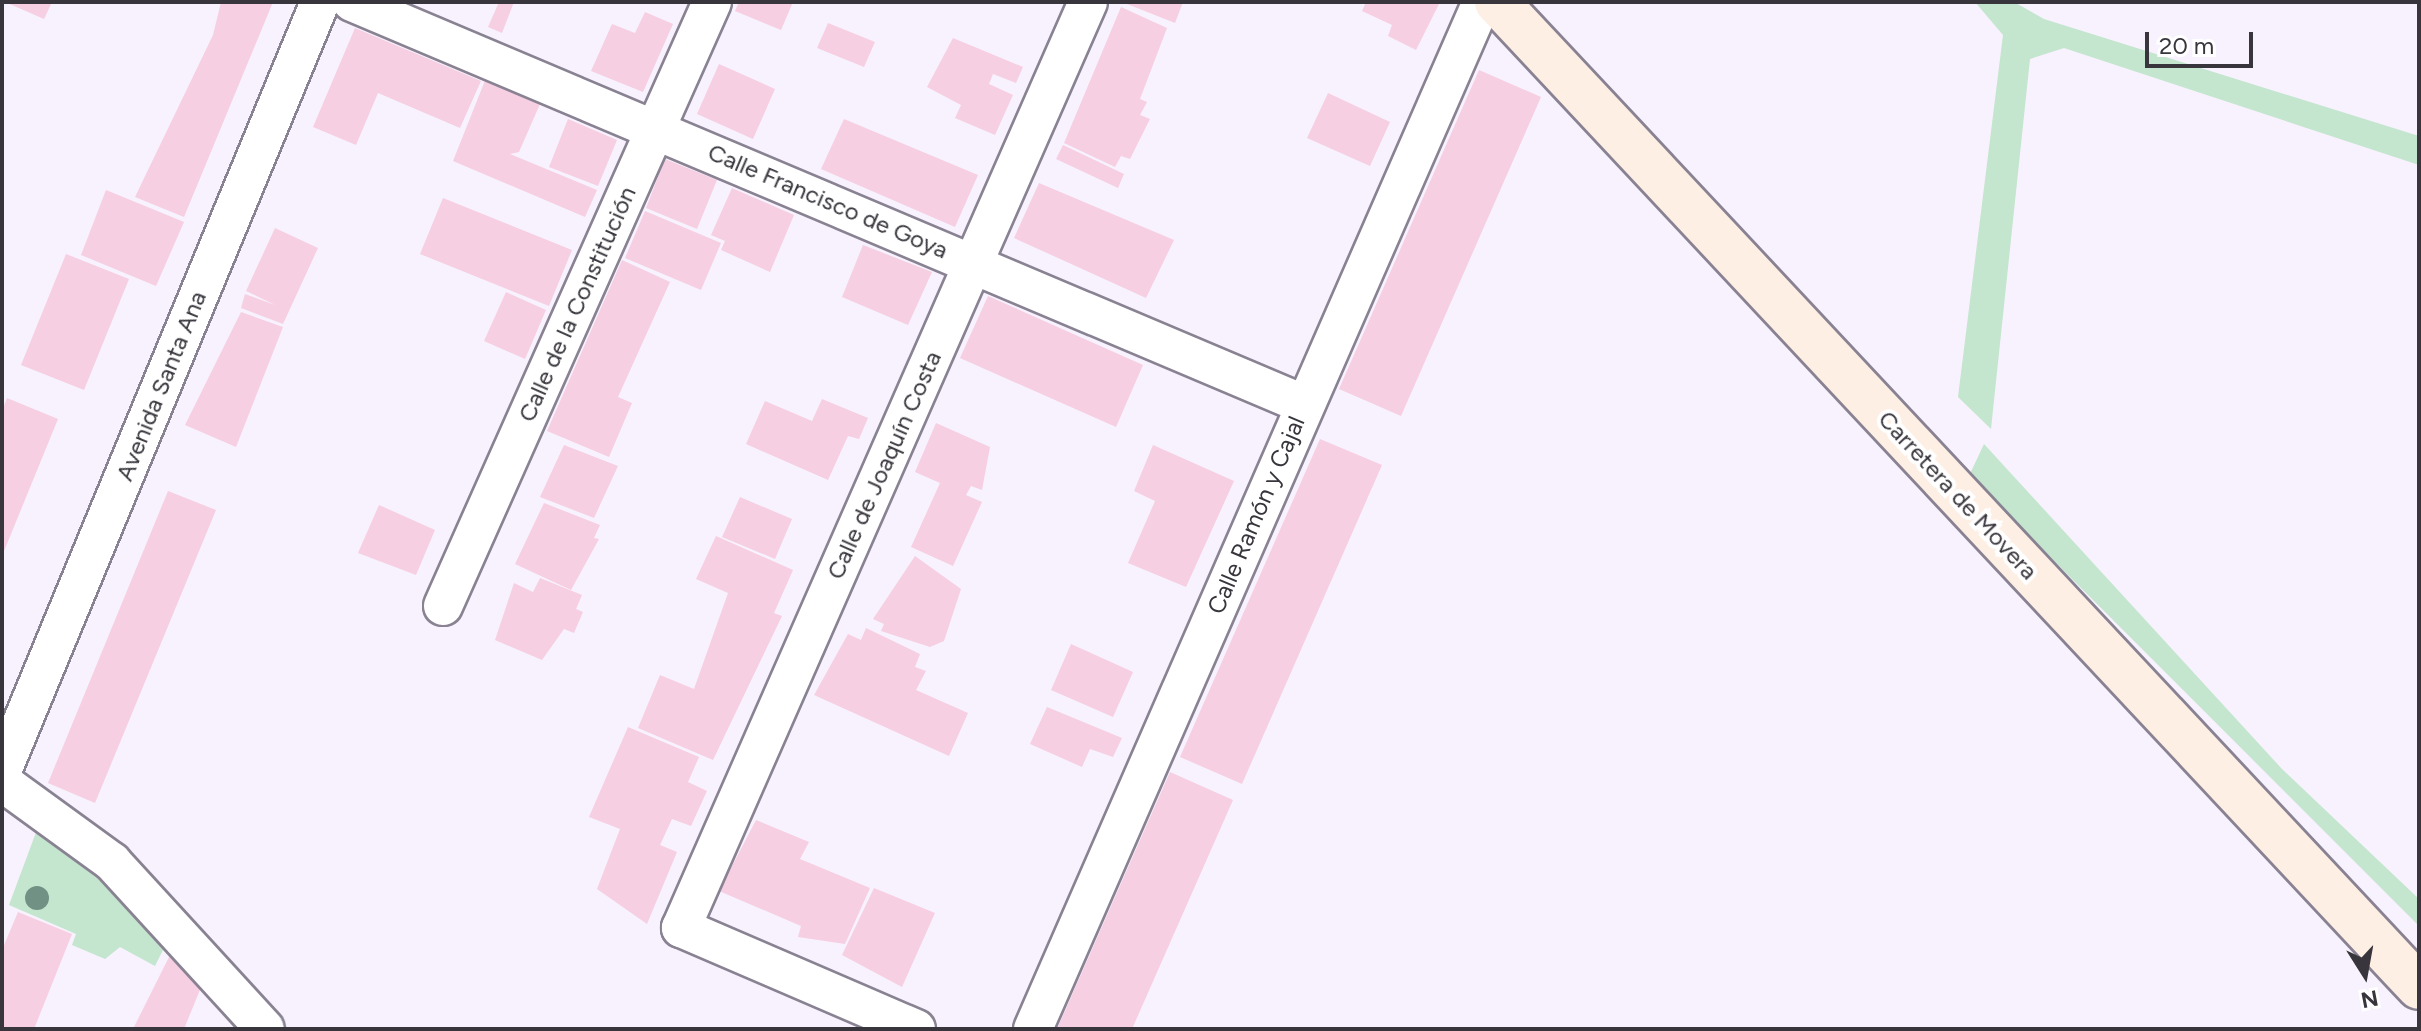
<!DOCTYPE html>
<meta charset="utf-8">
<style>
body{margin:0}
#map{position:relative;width:2421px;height:1031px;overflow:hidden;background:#f7f2fd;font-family:Figtree,sans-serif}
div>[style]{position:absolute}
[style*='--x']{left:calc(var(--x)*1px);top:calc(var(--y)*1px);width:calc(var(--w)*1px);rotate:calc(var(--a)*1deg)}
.green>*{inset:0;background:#c4e5ce}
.building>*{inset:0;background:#f6cfe2}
.roads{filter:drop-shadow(2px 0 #898292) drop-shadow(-2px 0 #898292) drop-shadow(0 2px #898292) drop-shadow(0 -2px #898292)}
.minor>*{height:38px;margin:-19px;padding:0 19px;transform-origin:19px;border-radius:19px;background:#fff}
.secondary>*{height:44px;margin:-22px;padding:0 22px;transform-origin:22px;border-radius:22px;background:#feefe4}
.trees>*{width:24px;height:24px;margin:-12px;border-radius:50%;background:#719185}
span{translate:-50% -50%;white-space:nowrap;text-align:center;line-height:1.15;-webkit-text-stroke:8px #fff;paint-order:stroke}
.street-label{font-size:24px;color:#38353c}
.frame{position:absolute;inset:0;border:4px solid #38353c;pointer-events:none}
.north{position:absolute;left:2325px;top:935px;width:80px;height:80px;-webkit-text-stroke:6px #fff;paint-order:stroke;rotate:169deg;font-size:22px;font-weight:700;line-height:32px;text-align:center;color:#38353c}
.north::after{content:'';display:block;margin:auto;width:28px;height:36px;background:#38353c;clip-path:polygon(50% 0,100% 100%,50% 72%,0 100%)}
.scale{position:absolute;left:2145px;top:32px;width:108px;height:36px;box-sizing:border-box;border:4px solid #38353c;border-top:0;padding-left:10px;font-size:24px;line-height:28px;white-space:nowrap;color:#38353c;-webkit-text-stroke:6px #fff;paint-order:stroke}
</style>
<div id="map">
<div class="green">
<div style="clip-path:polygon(1975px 2px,2014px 2px,2044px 19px,2419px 136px,2419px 165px,2064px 48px,2030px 59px,1991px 429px,1958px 397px,2003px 35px)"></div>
<div style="clip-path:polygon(1984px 444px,2282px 769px,2419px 899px,2419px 926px,1969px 476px)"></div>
<div style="clip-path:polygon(38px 827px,168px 940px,155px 966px,120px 947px,105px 959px,72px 945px,76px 934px,9px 905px)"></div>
</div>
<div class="building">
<div style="clip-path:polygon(5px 2px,52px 2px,44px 19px)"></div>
<div style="clip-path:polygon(221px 2px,273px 2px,184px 217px,135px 197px,213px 35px)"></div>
<div style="clip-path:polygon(499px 2px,514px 2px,502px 33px,488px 27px)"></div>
<div style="clip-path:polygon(739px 2px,793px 2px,781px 30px,735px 11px)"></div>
<div style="clip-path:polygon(1122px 2px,1183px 2px,1175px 23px)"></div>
<div style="clip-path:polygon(1366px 2px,1440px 2px,1416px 50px,1388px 36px,1392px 25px,1362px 11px)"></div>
<div style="clip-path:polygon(1121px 7px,1167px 28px,1140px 99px,1147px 102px,1140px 115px,1150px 119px,1130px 159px,1121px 156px,1115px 167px,1064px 143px)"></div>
<div style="clip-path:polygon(645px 12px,673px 24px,643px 92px,591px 71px,612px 24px,635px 33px)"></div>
<div style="clip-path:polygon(828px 23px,875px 42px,864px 67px,817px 48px)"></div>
<div style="clip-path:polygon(355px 28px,481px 81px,460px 128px,378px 93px,356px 145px,313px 127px)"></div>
<div style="clip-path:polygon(953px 38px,1023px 67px,1016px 83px,993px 74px,989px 84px,1013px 95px,995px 135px,955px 118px,961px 105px,927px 87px)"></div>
<div style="clip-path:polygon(719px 64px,775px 89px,753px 139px,697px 114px)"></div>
<div style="clip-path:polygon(1479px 70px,1541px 97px,1401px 416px,1339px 389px)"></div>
<div style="clip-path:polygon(486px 78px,540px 104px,519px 152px,510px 154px,597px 190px,585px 217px,453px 161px)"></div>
<div style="clip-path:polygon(1328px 93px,1390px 122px,1370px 166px,1307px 138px)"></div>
<div style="clip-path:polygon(568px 119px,617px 140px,598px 186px,549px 167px)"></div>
<div style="clip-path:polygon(844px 119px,978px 175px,955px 227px,821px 169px)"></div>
<div style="clip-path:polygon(1063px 145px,1124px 174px,1118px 188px,1056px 159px)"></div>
<div style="clip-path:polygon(665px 159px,717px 180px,697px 229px,646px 208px)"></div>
<div style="clip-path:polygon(1039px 183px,1174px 240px,1146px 298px,1014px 238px)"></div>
<div style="clip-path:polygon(732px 188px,794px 215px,770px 272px,721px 250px,725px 241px,711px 235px)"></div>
<div style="clip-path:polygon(106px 190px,184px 222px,156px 286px,81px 255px)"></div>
<div style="clip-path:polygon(443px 198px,572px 250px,549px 306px,420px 254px)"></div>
<div style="clip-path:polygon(645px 211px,721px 243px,701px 290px,625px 258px)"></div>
<div style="clip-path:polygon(275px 228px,318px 248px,283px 324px,241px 308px,245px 294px,275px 305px,246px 291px)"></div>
<div style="clip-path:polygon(863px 245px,932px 272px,908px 325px,842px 297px)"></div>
<div style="clip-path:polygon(66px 254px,129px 279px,84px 390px,21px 365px)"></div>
<div style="clip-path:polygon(622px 260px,670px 282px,618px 397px,632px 403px,609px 457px,547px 431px)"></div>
<div style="clip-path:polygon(506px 292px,546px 310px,525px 359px,484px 341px)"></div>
<div style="clip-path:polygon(988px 296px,1143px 365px,1116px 427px,960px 358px)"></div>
<div style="clip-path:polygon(241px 312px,283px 327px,236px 447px,185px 425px)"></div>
<div style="clip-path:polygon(7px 398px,58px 419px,2px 556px,2px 411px)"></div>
<div style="clip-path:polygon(822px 399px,868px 418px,859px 439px,848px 436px,828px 480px,746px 444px,765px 401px,812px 421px)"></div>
<div style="clip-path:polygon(936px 423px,990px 447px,982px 490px,971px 486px,966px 495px,982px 502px,953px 566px,911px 547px,940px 483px,915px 472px)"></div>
<div style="clip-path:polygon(1320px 439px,1382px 465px,1242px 784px,1180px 757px)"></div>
<div style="clip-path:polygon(564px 445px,618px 466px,594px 518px,540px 497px)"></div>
<div style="clip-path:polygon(1153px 445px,1234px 481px,1186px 587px,1128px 563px,1155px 501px,1134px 491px)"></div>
<div style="clip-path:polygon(168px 491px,216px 510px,95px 803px,48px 783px)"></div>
<div style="clip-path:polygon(740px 497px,792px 519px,775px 559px,722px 537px)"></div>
<div style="clip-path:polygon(544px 503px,600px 525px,594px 538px,599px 539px,571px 590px,515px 564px)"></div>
<div style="clip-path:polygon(379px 505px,435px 530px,416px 575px,358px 553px)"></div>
<div style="clip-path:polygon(716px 536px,793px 570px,774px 613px,782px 616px,713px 760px,638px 728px,660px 675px,694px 689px,728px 593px,696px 579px)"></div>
<div style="clip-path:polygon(915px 556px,961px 589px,944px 641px,930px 647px,881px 631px,884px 624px,873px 619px)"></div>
<div style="clip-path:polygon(540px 578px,582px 595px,576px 609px,583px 612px,574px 633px,564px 629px,542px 660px,495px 640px,514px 583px,533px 592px)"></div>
<div style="clip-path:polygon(866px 628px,920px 654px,915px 667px,926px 671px,916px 690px,968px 713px,949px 756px,814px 695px,848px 634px,861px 640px)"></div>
<div style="clip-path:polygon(1071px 644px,1133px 672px,1113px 717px,1051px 690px)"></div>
<div style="clip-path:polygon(1047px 707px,1122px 738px,1113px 757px,1090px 749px,1082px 767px,1030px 744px)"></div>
<div style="clip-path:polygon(628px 727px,699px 757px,688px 782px,707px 791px,691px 826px,672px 819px,660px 845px,677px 852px,647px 924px,597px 889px,620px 829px,589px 817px)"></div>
<div style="clip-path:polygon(1170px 772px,1233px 800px,1132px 1029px,1057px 1029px)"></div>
<div style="clip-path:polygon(756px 820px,809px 842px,800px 859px,870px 888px,845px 944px,798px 937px,801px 926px,719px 891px)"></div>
<div style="clip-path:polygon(874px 888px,935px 913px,902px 987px,842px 955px)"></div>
<div style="clip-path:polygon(18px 912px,72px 934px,34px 1029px,2px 1029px,2px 950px)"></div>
<div style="clip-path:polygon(173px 949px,204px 980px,184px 1029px,133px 1029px)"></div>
</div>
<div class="roads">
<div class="minor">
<div style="--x:352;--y:2;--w:1032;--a:22.91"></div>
<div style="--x:443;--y:606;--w:661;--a:-65.99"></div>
<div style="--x:2;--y:771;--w:832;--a:-67.53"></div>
<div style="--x:2;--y:782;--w:136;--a:36"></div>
<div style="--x:112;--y:862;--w:226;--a:47.5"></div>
<div style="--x:916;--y:1029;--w:256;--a:-156.7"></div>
<div style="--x:681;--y:928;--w:1011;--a:-66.27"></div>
<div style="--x:1033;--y:1029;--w:1121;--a:-66.39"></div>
</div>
<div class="secondary">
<div style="--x:1497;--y:2;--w:1349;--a:46.89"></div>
</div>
</div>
<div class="trees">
<div style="left:37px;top:898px"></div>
</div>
<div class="street-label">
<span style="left:828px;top:201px;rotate:23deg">Calle Francisco de Goya</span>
<span style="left:577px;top:304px;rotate:-66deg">Calle de la Constitución</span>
<span style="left:161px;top:386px;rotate:-68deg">Avenida Santa Ana</span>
<span style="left:884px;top:465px;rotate:-66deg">Calle de Joaquín Costa</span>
<span style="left:1958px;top:495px;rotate:47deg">Carretera de Movera</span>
<span style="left:1256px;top:515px;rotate:-67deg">Calle Ramón y Cajal</span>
</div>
<div class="frame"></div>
<div class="north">N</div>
<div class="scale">20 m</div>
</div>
